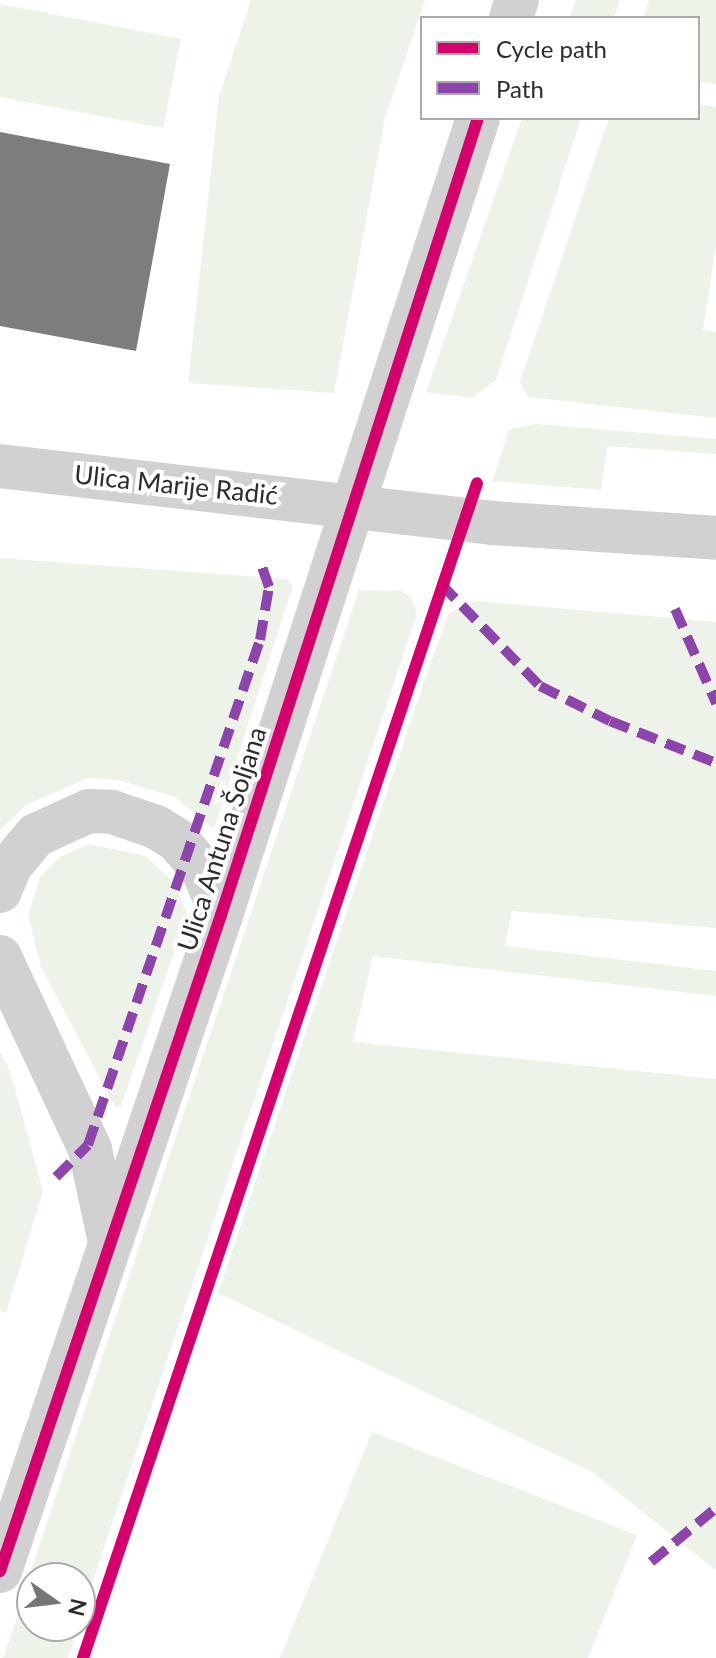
<!DOCTYPE html>
<meta charset="utf-8">
<style>
body{margin:0}
#map{position:relative;width:716px;height:1658px;overflow:hidden;background:#fff;font-family:Lato,sans-serif}
div>[style]{position:absolute}
[style*='--x']{left:calc(var(--x)*1px);top:calc(var(--y)*1px);width:calc(var(--w)*1px);rotate:calc(var(--a)*1deg)}
.green>*{inset:0;background:#eef3ea}
.building>*{inset:0;background:#7d7d7d}
.minor>*{height:44px;margin:-22px;padding:0 22px;transform-origin:22px;border-radius:22px;background:#d1d1d1}
.quiet>*{height:10px;margin-top:-5px;transform-origin:0;background:repeating-linear-gradient(90deg,#8e44ad 0 20px,transparent 0 30px)}
.cycleway>*{height:12px;margin:-6px;padding:0 6px;transform-origin:6px;border-radius:6px;background:#d6006c}
span{translate:-50% -50%;white-space:nowrap;text-align:center;line-height:1.15;-webkit-text-stroke:8px #fff;paint-order:stroke}
.street-label{font-size:26px;color:#2c2c2c}
.legend{position:absolute;left:420px;top:16px;width:280px;height:104px;box-sizing:border-box;background:#fff;border:2px solid #ababab;margin:0;padding:10px 14px;list-style:none;font-size:24px;color:#2c2c2c}
.legend li{display:flex;align-items:center;gap:16px;height:40px}
.legend b{width:40px;border:2px solid #ababab}
.north{position:absolute;left:16px;top:1562px;width:80px;height:80px;box-sizing:border-box;background:#fff;border:2px solid #ababab;border-radius:50%;rotate:104deg;font-size:22px;font-weight:700;line-height:32px;text-align:center;color:#2c2c2c}
.north::after{content:'';display:block;margin:auto;width:28px;height:36px;background:#767676;clip-path:polygon(50% 0,100% 100%,50% 72%,0 100%)}
</style>
<div id="map">
<div class="green">
<div style="clip-path:polygon(251px 0,425px 0,385px 118px,334px 393px,188px 383px,219px 96px)"></div>
<div style="clip-path:polygon(576px 0,620px 0,614px 18px,569px 18px)"></div>
<div style="clip-path:polygon(649px 0,716px 0,716px 84px,698px 81px,698px 18px,643px 18px)"></div>
<div style="clip-path:polygon(0 4px,181px 39px,163px 128px,0 97px)"></div>
<div style="clip-path:polygon(698px 104px,716px 107px,716px 246px,703px 330px,716px 332px,716px 418px,528px 397px,520px 382px,609px 118px,698px 118px)"></div>
<div style="clip-path:polygon(522px 118px,581px 118px,496px 380px,472px 398px,426px 392px)"></div>
<div style="clip-path:polygon(536px 424px,716px 439px,716px 454px,607px 446px,601px 490px,492px 481px,509px 430px)"></div>
<div style="clip-path:polygon(0 558px,287px 579px,293px 586px,214px 829px,175px 797px,118px 780px,88px 778px,26px 805px,0 830px)"></div>
<div style="clip-path:polygon(359px 590px,402px 591px,412px 599px,417px 614px,85px 1605px,80px 1603px,80px 1578px,32px 1578px,32px 1587px,26px 1585px)"></div>
<div style="clip-path:polygon(476px 601px,716px 622px,716px 928px,512px 911px,505px 946px,716px 971px,716px 996px,373px 956px,353px 1042px,716px 1079px,716px 1570px,592px 1472px,218px 1293px,433px 656px,449px 613px)"></div>
<div style="clip-path:polygon(89px 844px,146px 856px,175px 884px,187px 914px,121px 1106px,115px 1107px,41px 967px,28px 915px,40px 877px,60px 857px)"></div>
<div style="clip-path:polygon(0 1051px,10px 1071px,43px 1191px,6px 1313px,0 1311px)"></div>
<div style="clip-path:polygon(372px 1432px,637px 1535px,588px 1658px,280px 1658px)"></div>
<div style="clip-path:polygon(19px 1612px,32px 1616px,32px 1626px,77px 1631px,68px 1658px,3px 1658px)"></div>
</div>
<div class="building">
<div style="clip-path:polygon(0 132px,170px 164px,136px 351px,0 326px)"></div>
</div>
<div class="minor">
<div style="--x:511;--y:18;--w:19;--a:-72"></div>
<div style="--x:0;--y:466;--w:495;--a:6.6"></div>
<div style="--x:492;--y:523;--w:225;--a:3.8"></div>
<div style="--x:0;--y:891;--w:27;--a:-68"></div>
<div style="--x:10;--y:866;--w:40;--a:-50"></div>
<div style="--x:36;--y:835;--w:58;--a:-24.4"></div>
<div style="--x:89;--y:811;--w:23;--a:2"></div>
<div style="--x:112;--y:812;--w:46;--a:18.8"></div>
<div style="--x:156;--y:827;--w:26;--a:32"></div>
<div style="--x:178;--y:841;--w:40;--a:50"></div>
<div style="--x:204;--y:872;--w:46;--a:68.4"></div>
<div style="--x:0;--y:957;--w:212;--a:64.9"></div>
<div style="--x:90;--y:1149;--w:91;--a:77.9"></div>
<div style="--x:0;--y:1571;--w:692;--a:-71.38"></div>
<div style="--x:221;--y:915;--w:837;--a:-72.13"></div>
</div>
<div class="quiet">
<div style="--x:441;--y:584;--w:142;--a:45.9"></div>
<div style="--x:540;--y:686;--w:78;--a:26.6"></div>
<div style="--x:610;--y:721;--w:114;--a:21.6"></div>
<div style="--x:675;--y:609;--w:103;--a:66.4"></div>
<div style="--x:56;--y:1177;--w:45;--a:-45"></div>
<div style="--x:88;--y:1145;--w:533;--a:-71.19"></div>
<div style="--x:260;--y:640;--w:54;--a:-80.4"></div>
<div style="--x:269;--y:587;--w:28;--a:-109"></div>
<div style="--x:651;--y:1562;--w:85;--a:-39.7"></div>
</div>
<div class="cycleway">
<div style="--x:0;--y:1571;--w:692;--a:-71.38"></div>
<div style="--x:221;--y:915;--w:837;--a:-72.13"></div>
<div style="--x:83;--y:1658;--w:1239;--a:-71.46"></div>
</div>
<div class="street-label">
<span style="left:176px;top:485px;rotate:6deg">Ulica Marije Radić</span>
<span style="left:222px;top:839px;rotate:-72deg">Ulica Antuna Šoljana</span>
</div>
<ul class="legend">
<li><b style="height:10px;background:#d6006c"></b>Cycle path</li>
<li><b style="height:10px;background:#8e44ad"></b>Path</li>
</ul>
<div class="north">N</div>
</div>
